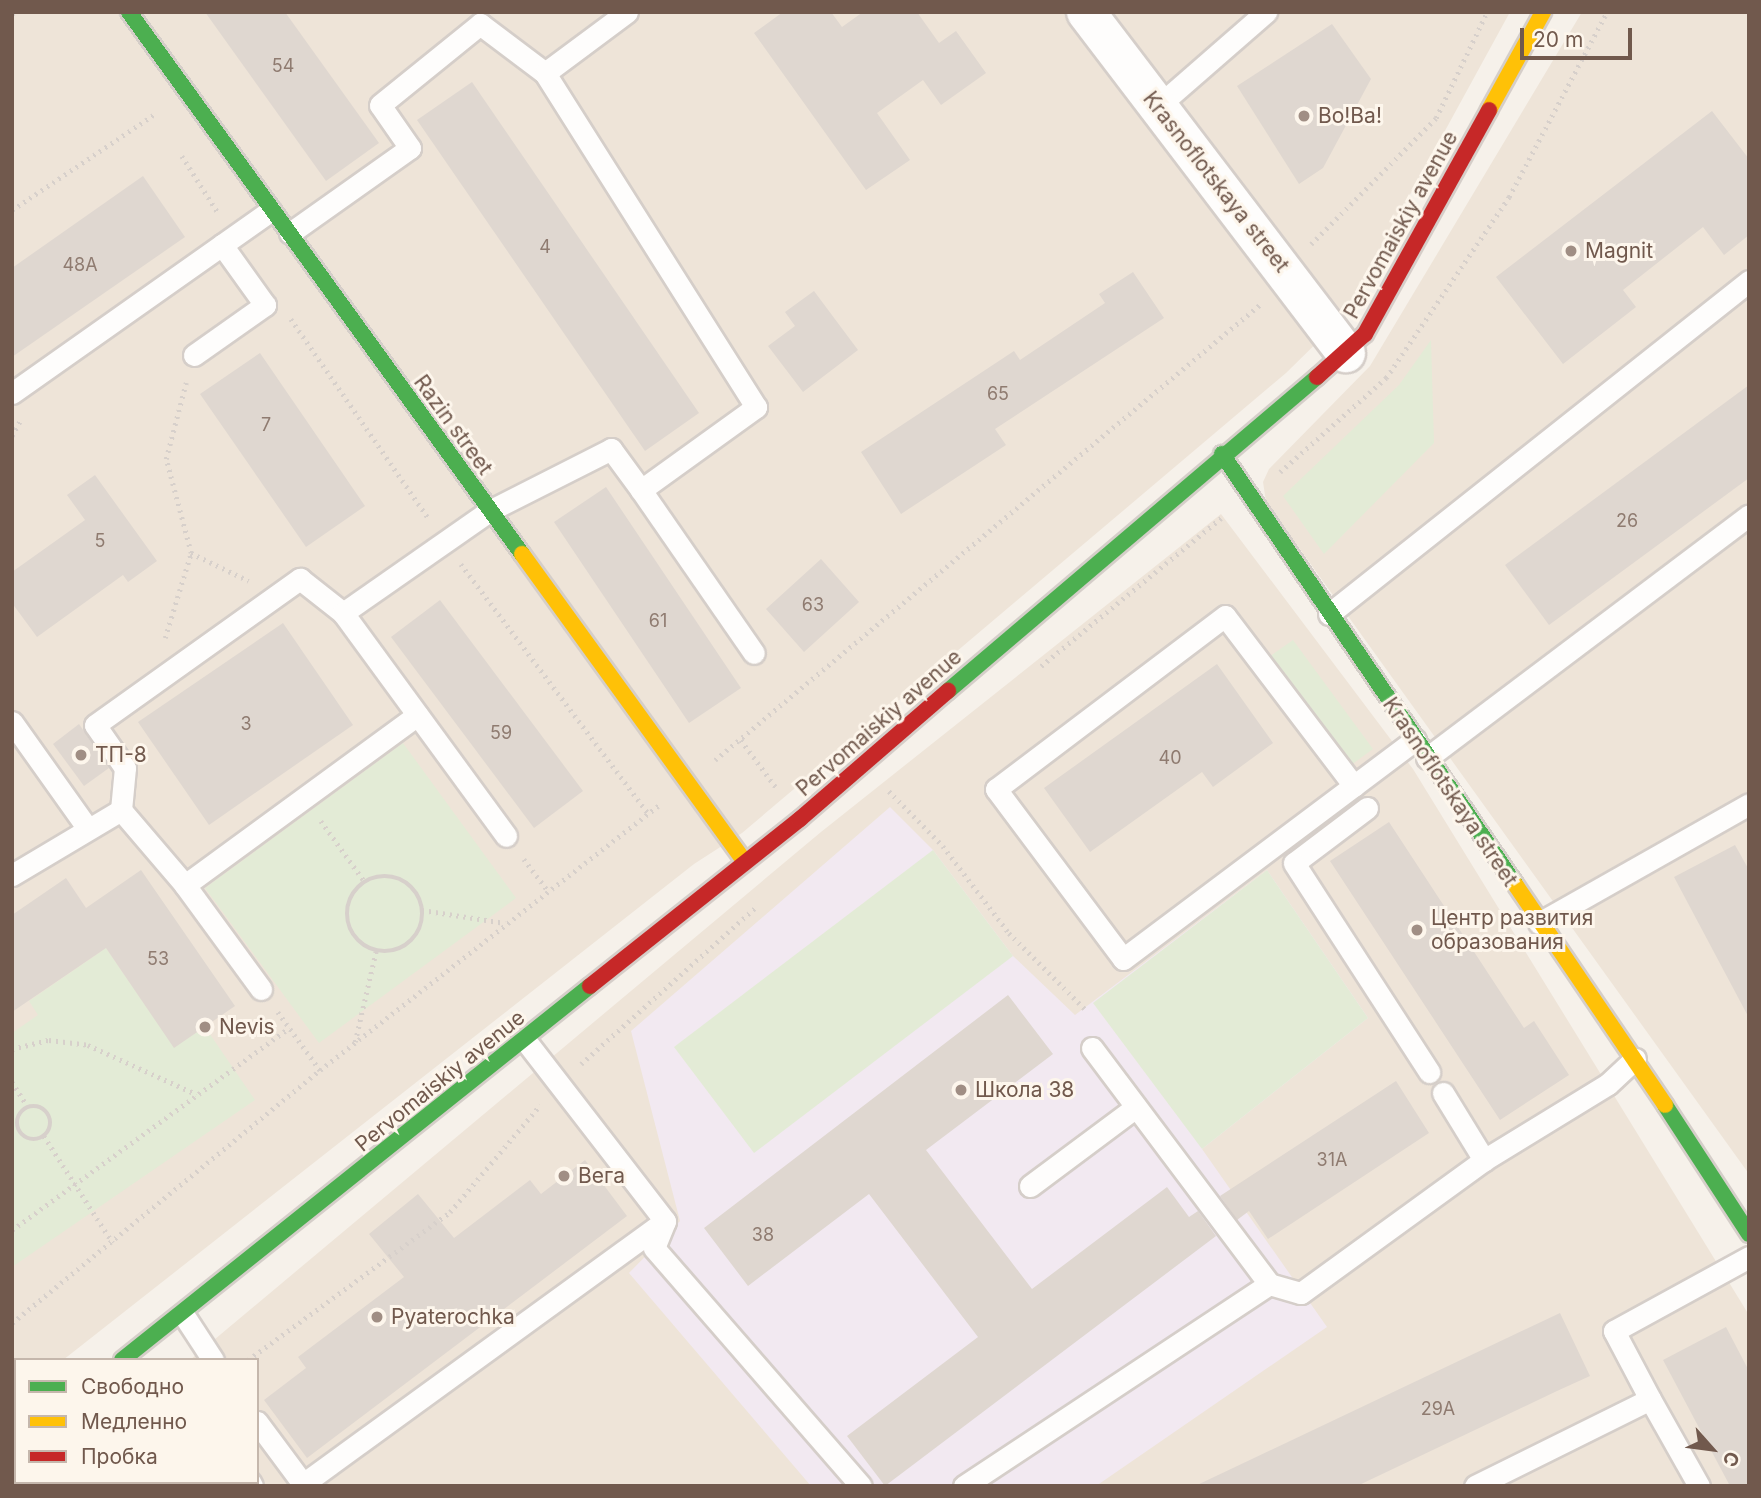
<!DOCTYPE html>
<meta charset="utf-8">
<style>
body{margin:0}
#map{position:relative;width:1761px;height:1498px;overflow:hidden;background:#f6f1ea;font-family:Inter,sans-serif}
div>[style]{position:absolute}
[style*='--x']{left:calc(var(--x)*1px);top:calc(var(--y)*1px);width:calc(var(--w)*1px);rotate:calc(var(--a)*1deg)}
.residential>*{inset:0;background:#eee4d8}
.education>*{inset:0;background:#f2e9f1}
.green>*{inset:0;background:#e3ebd6}
.building>*{inset:0;background:#dfd7d0}
.path>*{height:4.5px;margin-top:-2.25px;transform-origin:0;background:repeating-linear-gradient(90deg,#d7d0cb 0 2px,transparent 0 7px)}
.path>.ring{margin:-2.25px;padding:0;box-sizing:content-box;background:none;border:4.5px solid #d7d0cb;border-radius:50%}
.roads{filter:drop-shadow(2px 0 #d5cec9) drop-shadow(-2px 0 #d5cec9) drop-shadow(0 2px #d5cec9) drop-shadow(0 -2px #d5cec9)}
.lane>*{height:21px;margin:-10.5px;padding:0 10.5px;transform-origin:10.5px;border-radius:10.5px;background:#fefdfc}
.street>*{height:38px;margin:-19px;padding:0 19px;transform-origin:19px;border-radius:19px;background:#fefdfc}
.fast>*{height:16px;margin:-8px;padding:0 8px;transform-origin:8px;border-radius:8px;background:#4caf50}
.slow>*{height:16px;margin:-8px;padding:0 8px;transform-origin:8px;border-radius:8px;background:#ffc107}
.jam>*{height:16px;margin:-8px;padding:0 8px;transform-origin:8px;border-radius:8px;background:#c62828}
.dots>*{width:19px;height:19px;translate:-50% -50%;box-sizing:border-box;border:4px solid #fdf6ec;border-radius:50%}
span{translate:-50% -50%;white-space:nowrap;text-align:center;line-height:1.15;-webkit-text-stroke:6px #fdf6ec;paint-order:stroke}
.number-label{font-size:18px;color:#8f7b70}
.number-label span{-webkit-text-stroke-width:0}
.poi-label{font-size:21px;color:#71594d}
.left{translate:0 -50%;text-align:left}
.street-label{font-size:21px;color:#71594d}
.frame{position:absolute;inset:0;border:14px solid #71594d;pointer-events:none}
.legend{position:absolute;left:14px;top:1358px;width:245px;height:126px;box-sizing:border-box;background:#fdf6ec;border:2px solid #c5b7ac;margin:0;padding:9px 12px;list-style:none;font-size:21px;color:#71594d}
.legend li{display:flex;align-items:center;gap:14px;height:35px}
.legend b{width:35px;border:2px solid #c5b7ac}
.north{position:absolute;left:1677px;top:1414px;width:70px;height:70px;-webkit-text-stroke:5px #fdf6ec;paint-order:stroke;rotate:118deg;font-size:19px;font-weight:700;line-height:28px;text-align:center;color:#71594d}
.north::after{content:'';display:block;margin:auto;width:24px;height:32px;background:#71594d;clip-path:polygon(50% 0,100% 100%,50% 72%,0 100%)}
.scale{position:absolute;left:1520px;top:28px;width:112px;height:32px;box-sizing:border-box;border:4px solid #71594d;border-top:0;padding-left:9px;font-size:21px;line-height:24px;white-space:nowrap;color:#71594d;-webkit-text-stroke:5px #fdf6ec;paint-order:stroke}
</style>
<div id="map">
<div class="residential">
<div style="clip-path:polygon(12px 12px,1510px 12px,1343px 317px,1286px 373px,742px 833px,694px 864px,63px 1360px,16px 1360px,12px 1400px)"></div>
<div style="clip-path:polygon(1582px 12px,1749px 12px,1749px 1174px,1266px 502px,1263px 482px,1269px 469px,1370px 366px)"></div>
<div style="clip-path:polygon(1221px 514px,1413px 769px,1749px 1315px,1749px 1486px,24px 1486px,257px 1482px,257px 1360px,190px 1360px,821px 832px)"></div>
</div>
<div class="education">
<div style="clip-path:polygon(890px 807px,933px 850px,1013px 956px,1075px 1015px,1267px 870px,1368px 1018px,1202px 1149px,1327px 1327px,1096px 1486px,811px 1486px,629px 1273px,680px 1221px,631px 1031px)"></div>
</div>
<div class="green">
<div style="clip-path:polygon(1431px 340px,1434px 443px,1324px 554px,1283px 496px,1399px 385px)"></div>
<div style="clip-path:polygon(1293px 640px,1373px 749px,1336px 776px,1256px 666px)"></div>
<div style="clip-path:polygon(403px 743px,516px 898px,319px 1043px,205px 888px)"></div>
<div style="clip-path:polygon(933px 850px,1013px 956px,754px 1153px,674px 1047px)"></div>
<div style="clip-path:polygon(1267px 870px,1368px 1018px,1202px 1149px,1093px 1003px)"></div>
<div style="clip-path:polygon(106px 948px,174px 1047px,205px 1027px,255px 1100px,12px 1267px,12px 1033px,38px 1015px,29px 1001px)"></div>
</div>
<div class="building">
<div style="clip-path:polygon(205px 12px,285px 12px,379px 143px,326px 181px)"></div>
<div style="clip-path:polygon(783px 12px,831px 12px,842px 27px,863px 12px,917px 12px,939px 43px,956px 31px,986px 73px,941px 105px,923px 80px,877px 113px,910px 160px,866px 190px,754px 33px)"></div>
<div style="clip-path:polygon(1332px 24px,1371px 79px,1323px 168px,1299px 184px,1237px 86px)"></div>
<div style="clip-path:polygon(472px 82px,699px 413px,645px 451px,417px 120px)"></div>
<div style="clip-path:polygon(1712px 111px,1749px 159px,1749px 235px,1724px 255px,1703px 227px,1623px 290px,1636px 307px,1563px 364px,1496px 277px)"></div>
<div style="clip-path:polygon(143px 176px,185px 237px,12px 357px,12px 268px)"></div>
<div style="clip-path:polygon(1133px 272px,1164px 318px,995px 429px,1006px 445px,901px 514px,861px 452px,1014px 351px,1020px 360px,1105px 303px,1099px 294px)"></div>
<div style="clip-path:polygon(814px 291px,858px 350px,803px 392px,768px 346px,795px 326px,785px 312px)"></div>
<div style="clip-path:polygon(260px 353px,365px 506px,306px 547px,200px 394px)"></div>
<div style="clip-path:polygon(1749px 385px,1749px 478px,1549px 625px,1505px 565px)"></div>
<div style="clip-path:polygon(95px 475px,157px 561px,128px 582px,123px 575px,37px 637px,12px 603px,12px 572px,85px 520px,67px 495px)"></div>
<div style="clip-path:polygon(606px 487px,741px 688px,689px 723px,554px 522px)"></div>
<div style="clip-path:polygon(821px 559px,859px 602px,804px 652px,766px 609px)"></div>
<div style="clip-path:polygon(440px 600px,583px 791px,534px 828px,391px 637px)"></div>
<div style="clip-path:polygon(283px 623px,353px 725px,209px 825px,138px 722px)"></div>
<div style="clip-path:polygon(1217px 664px,1273px 743px,1213px 787px,1202px 772px,1090px 852px,1044px 788px)"></div>
<div style="clip-path:polygon(79px 724px,109px 768px,84px 786px,53px 744px)"></div>
<div style="clip-path:polygon(1389px 822px,1524px 1028px,1534px 1021px,1569px 1075px,1500px 1120px,1330px 861px)"></div>
<div style="clip-path:polygon(1735px 845px,1749px 870px,1749px 1018px,1674px 877px)"></div>
<div style="clip-path:polygon(141px 870px,235px 1006px,174px 1048px,106px 948px,12px 1012px,12px 915px,66px 878px,86px 908px)"></div>
<div style="clip-path:polygon(1008px 995px,1053px 1054px,926px 1150px,1032px 1289px,1167px 1187px,1189px 1217px,1198px 1211px,1216px 1236px,885px 1486px,847px 1436px,978px 1337px,869px 1194px,748px 1286px,704px 1228px)"></div>
<div style="clip-path:polygon(1396px 1081px,1429px 1133px,1268px 1239px,1249px 1211px,1237px 1220px,1220px 1196px)"></div>
<div style="clip-path:polygon(585px 1160px,627px 1216px,307px 1458px,264px 1400px,306px 1368px,298px 1357px,404px 1277px,369px 1234px,418px 1194px,454px 1238px,530px 1180px,541px 1194px)"></div>
<div style="clip-path:polygon(1560px 1313px,1590px 1376px,1557px 1391px,1357px 1486px,1195px 1486px)"></div>
<div style="clip-path:polygon(1726px 1327px,1749px 1371px,1749px 1486px,1730px 1486px,1663px 1360px)"></div>
</div>
<div class="path">
<div style="--x:12;--y:14;--w:4;--a:-34"></div>
<div style="--x:182;--y:156;--w:69;--a:57.5"></div>
<div style="--x:12;--y:210;--w:172;--a:-33.9"></div>
<div style="--x:1311;--y:244;--w:177;--a:-45.2"></div>
<div style="--x:1436;--y:118;--w:118;--a:-64.3"></div>
<div style="--x:291;--y:319;--w:243;--a:55.4"></div>
<div style="--x:12;--y:436;--w:17;--a:-62"></div>
<div style="--x:1280;--y:472;--w:142;--a:-41.6"></div>
<div style="--x:1386;--y:378;--w:219;--a:-55.8"></div>
<div style="--x:1509;--y:197;--w:209;--a:-62.1"></div>
<div style="--x:191;--y:553;--w:64;--a:25.8"></div>
<div style="--x:461;--y:564;--w:311;--a:53.1"></div>
<div style="--x:165;--y:638;--w:89;--a:-73"></div>
<div style="--x:191;--y:553;--w:97;--a:-104.9"></div>
<div style="--x:166;--y:459;--w:79;--a:-75.3"></div>
<div style="--x:1041;--y:666;--w:233;--a:-39.4"></div>
<div style="--x:741;--y:740;--w:62;--a:53.5"></div>
<div style="--x:715;--y:760;--w:713;--a:-39.88"></div>
<div style="--x:889;--y:791;--w:77;--a:45.5"></div>
<div style="--x:943;--y:846;--w:109;--a:52.8"></div>
<div style="--x:1009;--y:933;--w:107;--a:45"></div>
<div style="--x:321;--y:821;--w:75;--a:54.2"></div>
<div style="--x:524;--y:859;--w:40;--a:53"></div>
<div class="ring" style="left:347px;top:876px;width:71.5px;height:71.5px"></div>
<div style="--x:422;--y:910;--w:84;--a:8.9"></div>
<div style="--x:278;--y:1012;--w:72;--a:54.1"></div>
<div style="--x:355;--y:1042;--w:93;--a:-77"></div>
<div style="--x:12;--y:1049;--w:38;--a:-14"></div>
<div style="--x:49;--y:1040;--w:39;--a:7"></div>
<div style="--x:88;--y:1045;--w:119;--a:24.4"></div>
<div style="--x:581;--y:1064;--w:235;--a:-41.9"></div>
<div style="--x:12;--y:1082;--w:30;--a:57"></div>
<div class="ring" style="left:17px;top:1106px;width:29.5px;height:29.5px"></div>
<div style="--x:44;--y:1136;--w:127;--a:57.2"></div>
<div style="--x:12;--y:1230;--w:343;--a:-36.1"></div>
<div style="--x:12;--y:1323;--w:399;--a:-39.4"></div>
<div style="--x:320;--y:1070;--w:430;--a:-38"></div>
<div style="--x:248;--y:1360;--w:250;--a:-36.2"></div>
<div style="--x:450;--y:1212;--w:140;--a:-49.9"></div>
<div style="--x:67;--y:1486;--w:6;--a:-39"></div>
</div>
<div class="roads">
<div class="lane">
<div style="--x:1157;--y:107;--w:145;--a:-41.1"></div>
<div style="--x:290;--y:233;--w:147;--a:-35.3"></div>
<div style="--x:410;--y:148;--w:52;--a:-124.9"></div>
<div style="--x:380;--y:105;--w:129;--a:-39"></div>
<div style="--x:480;--y:24;--w:81;--a:37"></div>
<div style="--x:194;--y:355;--w:87;--a:-35.2"></div>
<div style="--x:265;--y:305;--w:74;--a:-125.6"></div>
<div style="--x:12;--y:393;--w:316;--a:-35.2"></div>
<div style="--x:641;--y:490;--w:198;--a:55.3"></div>
<div style="--x:343;--y:613;--w:178;--a:-34.9"></div>
<div style="--x:489;--y:511;--w:137;--a:-26.9"></div>
<div style="--x:611;--y:449;--w:51;--a:53.8"></div>
<div style="--x:641;--y:490;--w:142;--a:-35.8"></div>
<div style="--x:756;--y:407;--w:395;--a:-122.3"></div>
<div style="--x:545;--y:73;--w:102;--a:-36.6"></div>
<div style="--x:1329;--y:614;--w:536;--a:-38.41"></div>
<div style="--x:12;--y:722;--w:131;--a:54.6"></div>
<div style="--x:1427;--y:758;--w:403;--a:-37"></div>
<div style="--x:1354;--y:786;--w:213;--a:-127.2"></div>
<div style="--x:1225;--y:616;--w:287;--a:142.9"></div>
<div style="--x:996;--y:789;--w:212;--a:53.2"></div>
<div style="--x:1123;--y:959;--w:365;--a:-36.9"></div>
<div style="--x:1367;--y:808;--w:91;--a:143"></div>
<div style="--x:1294;--y:863;--w:249;--a:57.1"></div>
<div style="--x:12;--y:875;--w:127;--a:-30.8"></div>
<div style="--x:185;--y:885;--w:288;--a:-36.2"></div>
<div style="--x:1539;--y:923;--w:241;--a:-29.5"></div>
<div style="--x:261;--y:989;--w:129;--a:-126.2"></div>
<div style="--x:185;--y:885;--w:99;--a:-130.5"></div>
<div style="--x:121;--y:810;--w:42;--a:-84.6"></div>
<div style="--x:125;--y:768;--w:52;--a:-124.9"></div>
<div style="--x:95;--y:725;--w:252;--a:-35.5"></div>
<div style="--x:300;--y:579;--w:55;--a:38.3"></div>
<div style="--x:343;--y:613;--w:276;--a:53.8"></div>
<div style="--x:525;--y:1040;--w:229;--a:52.3"></div>
<div style="--x:1092;--y:1048;--w:295;--a:53.1"></div>
<div style="--x:1443;--y:1093;--w:79;--a:58.5"></div>
<div style="--x:1030;--y:1186;--w:132;--a:-36.7"></div>
<div style="--x:665;--y:1221;--w:29;--a:112"></div>
<div style="--x:654;--y:1248;--w:315;--a:49"></div>
<div style="--x:183;--y:1314;--w:55;--a:56.9"></div>
<div style="--x:1650;--y:1399;--w:100;--a:60.6"></div>
<div style="--x:257;--y:1422;--w:77;--a:53.4"></div>
<div style="--x:303;--y:1484;--w:447;--a:-36"></div>
<div style="--x:250;--y:1482;--w:4;--a:63"></div>
<div style="--x:964;--y:1486;--w:366;--a:-33.5"></div>
<div style="--x:1269;--y:1284;--w:33;--a:16"></div>
<div style="--x:1301;--y:1293;--w:226;--a:-36"></div>
<div style="--x:1484;--y:1160;--w:145;--a:-31.5"></div>
<div style="--x:1608;--y:1084;--w:37;--a:-43"></div>
<div style="--x:1475;--y:1486;--w:195;--a:-26.4"></div>
<div style="--x:1650;--y:1399;--w:77;--a:-117.9"></div>
<div style="--x:1614;--y:1331;--w:154;--a:-28.7"></div>
</div>
<div class="street">
<div style="--x:1086;--y:12;--w:429;--a:52.7"></div>
</div>
<div class="fast">
<div style="--x:129;--y:12;--w:669;--a:54.05"></div>
<div style="--x:1222;--y:454;--w:520;--a:55.73"></div>
<div style="--x:948;--y:691;--w:485;--a:-40.4"></div>
<div style="--x:1665;--y:1105;--w:154;--a:56.9"></div>
<div style="--x:122;--y:1360;--w:599;--a:-38.63"></div>
<div style="--x:12;--y:1445;--w:5;--a:-37"></div>
</div>
<div class="slow">
<div style="--x:1489;--y:110;--w:112;--a:-61.1"></div>
<div style="--x:522;--y:554;--w:379;--a:54.1"></div>
<div style="--x:1515;--y:884;--w:267;--a:55.8"></div>
</div>
<div class="jam">
<div style="--x:1317;--y:377;--w:64;--a:-41.9"></div>
<div style="--x:1365;--y:334;--w:256;--a:-61"></div>
<div style="--x:590;--y:986;--w:268;--a:-38.5"></div>
<div style="--x:800;--y:819;--w:196;--a:-40.9"></div>
</div>
</div>
<div class="dots">
<div style="left:1304px;top:116px;background:#a08e84"></div>
<div style="left:1571px;top:251px;background:#a08e84"></div>
<div style="left:81px;top:755px;background:#a08e84"></div>
<div style="left:1417px;top:930px;background:#a08e84"></div>
<div style="left:205px;top:1027px;background:#a08e84"></div>
<div style="left:961px;top:1090px;background:#a08e84"></div>
<div style="left:564px;top:1176px;background:#a08e84"></div>
<div style="left:377px;top:1317px;background:#a08e84"></div>
</div>
<div class="number-label">
<span style="left:283px;top:66px">54</span>
<span style="left:545px;top:247px">4</span>
<span style="left:80px;top:265px">48А</span>
<span style="left:998px;top:394px">65</span>
<span style="left:266px;top:425px">7</span>
<span style="left:1627px;top:521px">26</span>
<span style="left:100px;top:541px">5</span>
<span style="left:813px;top:605px">63</span>
<span style="left:658px;top:621px">61</span>
<span style="left:246px;top:724px">3</span>
<span style="left:501px;top:733px">59</span>
<span style="left:1170px;top:758px">40</span>
<span style="left:158px;top:959px">53</span>
<span style="left:1332px;top:1160px">31А</span>
<span style="left:763px;top:1235px">38</span>
<span style="left:1438px;top:1409px">29А</span>
</div>
<div class="poi-label">
<span class="left" style="left:1318px;top:116px">Во!Ва!</span>
<span class="left" style="left:1585px;top:251px">Magnit</span>
<span class="left" style="left:95px;top:755px">ТП-8</span>
<span class="left" style="left:1431px;top:930px">Центр развития<br>образования</span>
<span class="left" style="left:219px;top:1027px">Nevis</span>
<span class="left" style="left:975px;top:1090px">Школа 38</span>
<span class="left" style="left:578px;top:1176px">Вега</span>
<span class="left" style="left:391px;top:1317px">Pyaterochka</span>
</div>
<div class="street-label">
<span style="left:1216px;top:182px;rotate:52deg">Krasnoflotskaya street</span>
<span style="left:1401px;top:225px;rotate:-61deg">Pervomaiskiy avenue</span>
<span style="left:453px;top:425px;rotate:54deg">Razin street</span>
<span style="left:879px;top:723px;rotate:-41deg">Pervomaiskiy avenue</span>
<span style="left:1450px;top:792px;rotate:56deg">Krasnoflotskaya street</span>
<span style="left:440px;top:1081px;rotate:-39deg">Pervomaiskiy avenue</span>
</div>
<div class="frame"></div>
<ul class="legend">
<li><b style="height:9px;background:#4caf50"></b>Свободно</li>
<li><b style="height:9px;background:#ffc107"></b>Медленно</li>
<li><b style="height:9px;background:#c62828"></b>Пробка</li>
</ul>
<div class="north">С</div>
<div class="scale">20 m</div>
</div>
